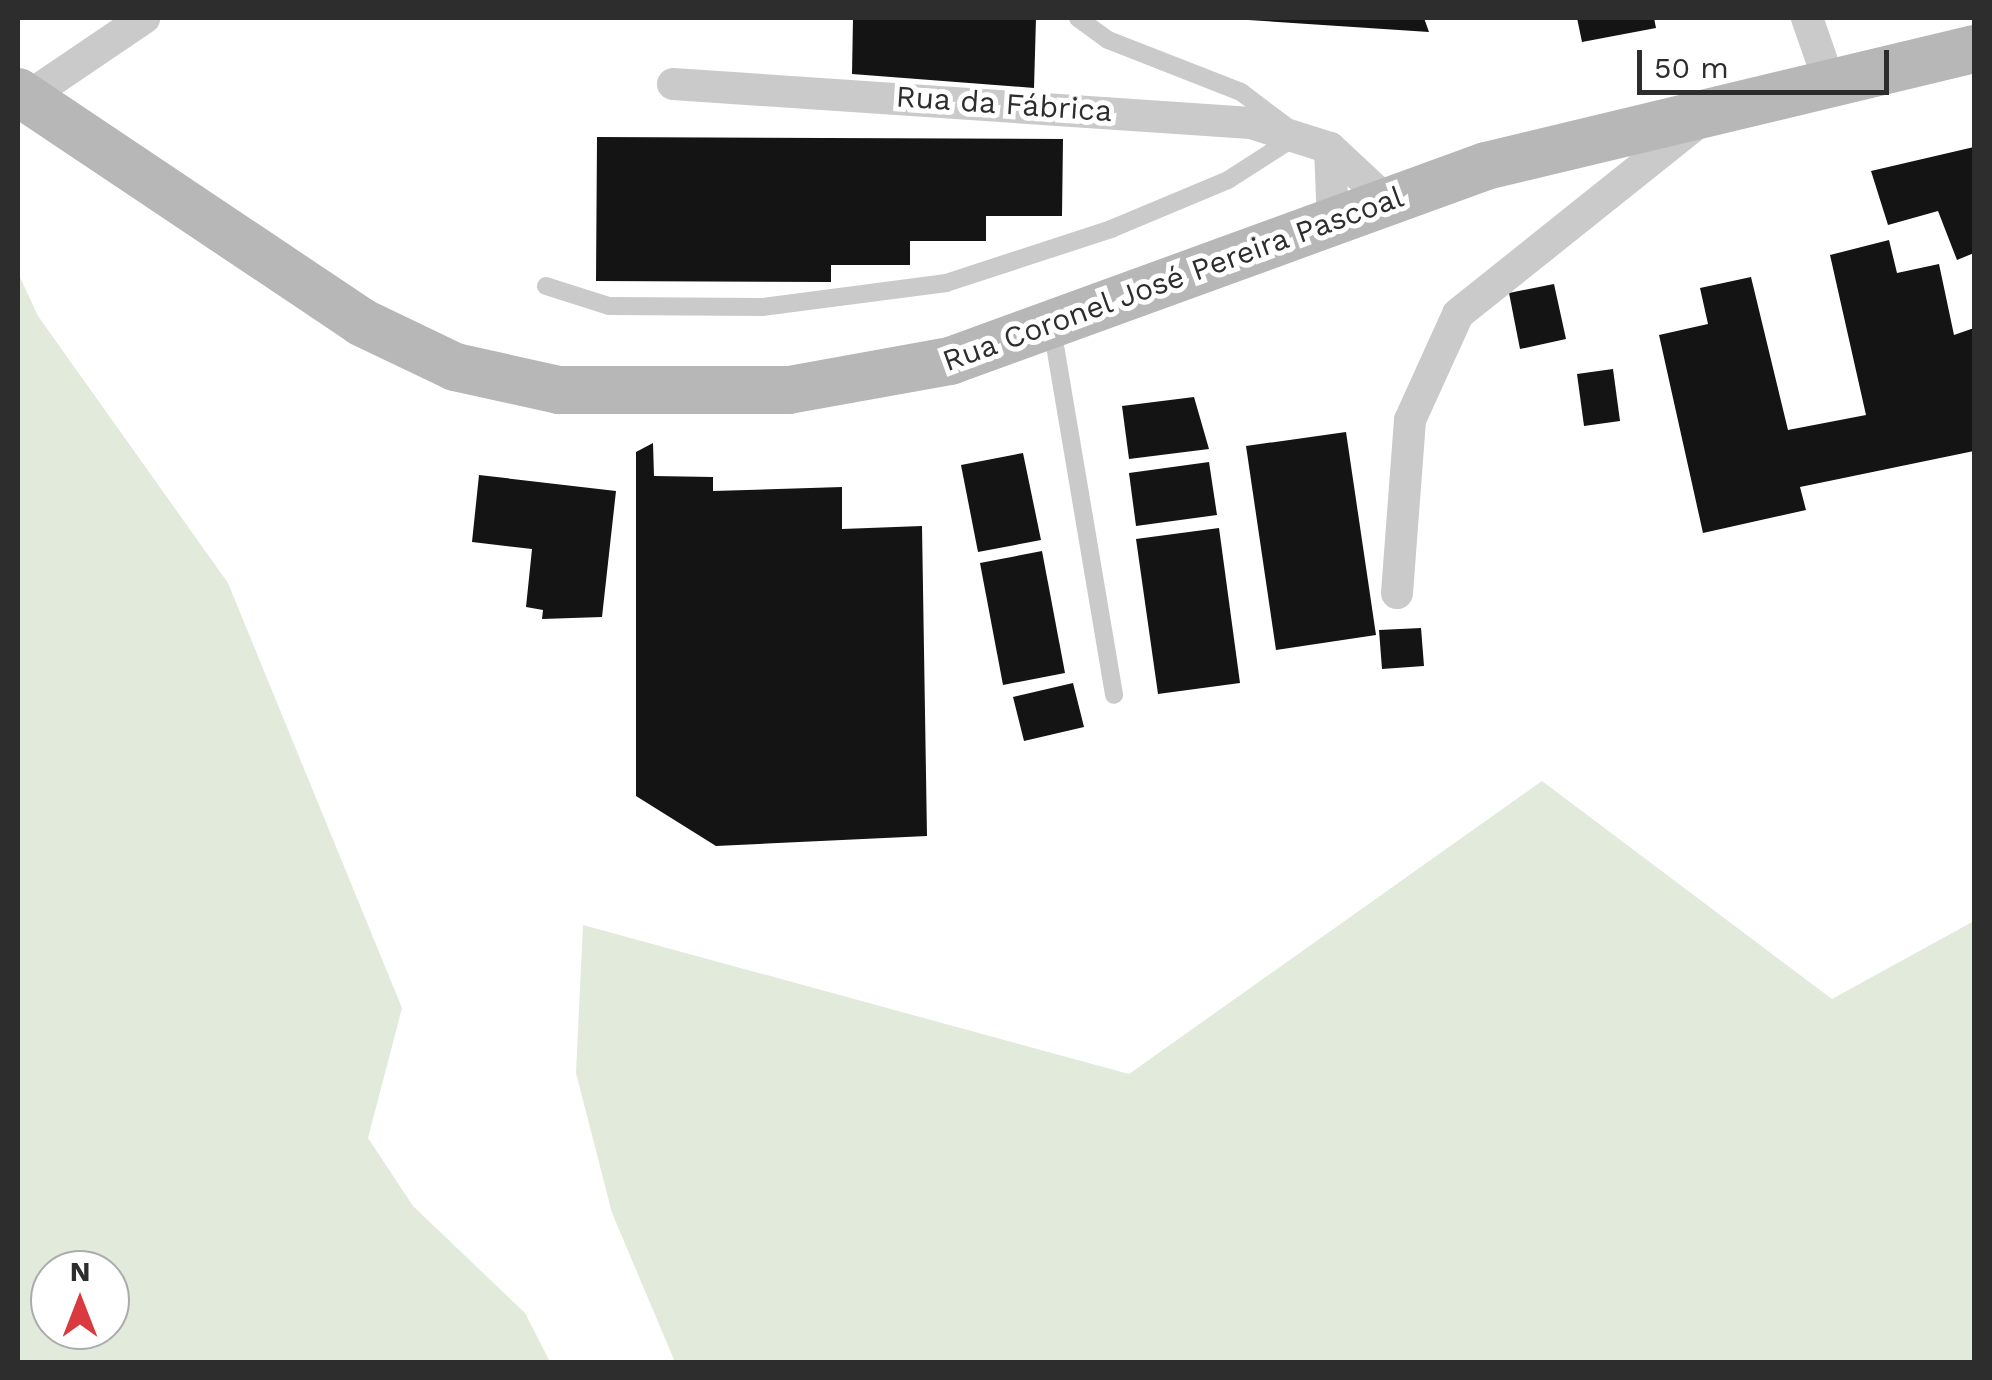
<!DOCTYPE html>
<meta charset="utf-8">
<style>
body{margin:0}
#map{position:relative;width:1992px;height:1380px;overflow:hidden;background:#fff;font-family:"Work Sans",sans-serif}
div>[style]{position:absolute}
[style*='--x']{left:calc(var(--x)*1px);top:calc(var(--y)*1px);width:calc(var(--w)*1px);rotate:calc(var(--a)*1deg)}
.green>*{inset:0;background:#e2eadb}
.building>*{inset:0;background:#141414}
.service>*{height:18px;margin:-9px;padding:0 9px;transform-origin:9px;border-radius:9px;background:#cacaca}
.minor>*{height:32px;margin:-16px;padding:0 16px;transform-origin:16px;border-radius:16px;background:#cacaca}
.secondary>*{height:48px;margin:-24px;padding:0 24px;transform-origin:24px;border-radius:24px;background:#b7b7b7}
span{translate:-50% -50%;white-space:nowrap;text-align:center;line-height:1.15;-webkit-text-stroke:10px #fff;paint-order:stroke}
.street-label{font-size:30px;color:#2d2d2d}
.frame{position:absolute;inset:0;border:20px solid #2d2d2d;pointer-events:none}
.north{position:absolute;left:30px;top:1250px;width:100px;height:100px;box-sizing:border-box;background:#fff;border:2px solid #ababab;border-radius:50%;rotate:0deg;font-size:28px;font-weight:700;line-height:40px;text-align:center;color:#2d2d2d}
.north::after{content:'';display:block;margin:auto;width:35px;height:45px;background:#da393f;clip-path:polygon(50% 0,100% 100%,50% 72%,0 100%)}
.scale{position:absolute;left:1637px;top:50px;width:252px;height:45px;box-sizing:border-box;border:5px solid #2d2d2d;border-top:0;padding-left:12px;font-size:30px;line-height:35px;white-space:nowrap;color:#2d2d2d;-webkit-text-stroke:8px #fff;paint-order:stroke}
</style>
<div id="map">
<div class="green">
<div style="clip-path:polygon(evenodd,18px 273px,38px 316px,228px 583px,402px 1008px,368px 1138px,413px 1206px,525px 1313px,550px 1362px,18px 1362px,18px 273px,50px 1270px,110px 1270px,110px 1330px,50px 1330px,50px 1270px)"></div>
<div style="clip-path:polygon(1542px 781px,1832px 999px,1974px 921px,1974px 1362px,675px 1362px,612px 1213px,576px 1073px,583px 925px,1129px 1074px)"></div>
</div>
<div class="building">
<div style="clip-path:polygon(853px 18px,1036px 18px,1034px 88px,852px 74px)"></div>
<div style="clip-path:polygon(1424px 18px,1429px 32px,1248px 20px,1248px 18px)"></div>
<div style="clip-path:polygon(1577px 18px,1654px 18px,1656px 28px,1582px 42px)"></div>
<div style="clip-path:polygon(597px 137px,1063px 139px,1062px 216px,986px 216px,986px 241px,910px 241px,910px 265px,831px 265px,831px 282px,596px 281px)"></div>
<div style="clip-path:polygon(1974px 147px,1974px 253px,1957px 260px,1938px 211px,1888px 225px,1871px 171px)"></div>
<div style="clip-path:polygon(1889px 240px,1897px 273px,1939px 264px,1954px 335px,1974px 328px,1974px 451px,1800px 487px,1806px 510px,1703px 533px,1659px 335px,1708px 324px,1700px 288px,1751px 277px,1788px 430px,1866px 415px,1830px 255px)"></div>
<div style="clip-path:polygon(1554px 284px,1566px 339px,1520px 349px,1509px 293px)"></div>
<div style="clip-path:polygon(1613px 369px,1620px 421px,1584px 426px,1577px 374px)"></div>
<div style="clip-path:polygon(1194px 397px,1209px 449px,1129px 459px,1122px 406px)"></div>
<div style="clip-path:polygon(1346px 432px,1376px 635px,1276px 650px,1246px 446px)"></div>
<div style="clip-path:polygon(653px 443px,654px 476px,713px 477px,713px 491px,842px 487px,842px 529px,922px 526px,927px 836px,716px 846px,636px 796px,636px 452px)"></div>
<div style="clip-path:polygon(1023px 453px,1041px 540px,978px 552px,961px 465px)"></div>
<div style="clip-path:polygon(1209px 462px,1217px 515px,1136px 526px,1129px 473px)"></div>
<div style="clip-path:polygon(479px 475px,616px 491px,602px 617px,542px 619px,543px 610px,526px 607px,532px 549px,472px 542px)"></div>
<div style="clip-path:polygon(1219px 528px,1240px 683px,1158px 694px,1136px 539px)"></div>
<div style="clip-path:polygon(1042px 551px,1065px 673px,1003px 685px,980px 563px)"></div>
<div style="clip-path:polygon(1421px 628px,1424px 666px,1382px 669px,1379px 630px)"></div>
<div style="clip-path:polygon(1073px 683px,1084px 727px,1024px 741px,1013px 697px)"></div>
</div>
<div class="service">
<div style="--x:546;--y:286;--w:66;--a:17.6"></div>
<div style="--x:609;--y:306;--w:153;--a:0.4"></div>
<div style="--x:762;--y:307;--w:186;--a:-7.4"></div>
<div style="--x:946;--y:283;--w:174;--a:-18.1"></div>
<div style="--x:1111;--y:229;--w:127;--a:-22.7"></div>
<div style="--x:1228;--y:180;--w:83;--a:-32.7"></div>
<div style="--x:1298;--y:135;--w:71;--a:-143"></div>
<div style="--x:1241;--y:92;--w:143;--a:-158.6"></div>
<div style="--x:1108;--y:40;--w:37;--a:-144"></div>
<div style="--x:1052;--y:328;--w:372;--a:80.4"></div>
</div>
<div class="minor">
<div style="--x:1807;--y:18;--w:67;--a:70.8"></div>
<div style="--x:673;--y:84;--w:579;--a:3.86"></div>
<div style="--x:1251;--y:123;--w:83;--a:17.6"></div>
<div style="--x:1330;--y:148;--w:81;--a:43"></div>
<div style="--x:26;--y:98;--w:143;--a:-34.1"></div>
<div style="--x:1330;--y:148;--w:75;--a:87.7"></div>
<div style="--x:1397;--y:593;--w:173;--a:-85.7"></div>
<div style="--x:1410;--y:420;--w:116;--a:-65.6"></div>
<div style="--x:1458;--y:314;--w:310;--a:-38.6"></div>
</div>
<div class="secondary">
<div style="--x:18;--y:92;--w:413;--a:33.8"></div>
<div style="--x:361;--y:322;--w:104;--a:25.6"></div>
<div style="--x:455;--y:367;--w:107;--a:12.5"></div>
<div style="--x:559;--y:390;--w:230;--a:0"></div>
<div style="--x:789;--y:390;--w:164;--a:-10.2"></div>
<div style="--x:950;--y:361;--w:570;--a:-19.99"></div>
<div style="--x:1486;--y:166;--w:502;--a:-13.48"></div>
</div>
<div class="street-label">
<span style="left:1004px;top:104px;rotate:4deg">Rua da Fábrica</span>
<span style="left:1173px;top:279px;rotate:-20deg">Rua Coronel José Pereira Pascoal</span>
</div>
<div class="frame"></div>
<div class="north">N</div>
<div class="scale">50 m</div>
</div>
